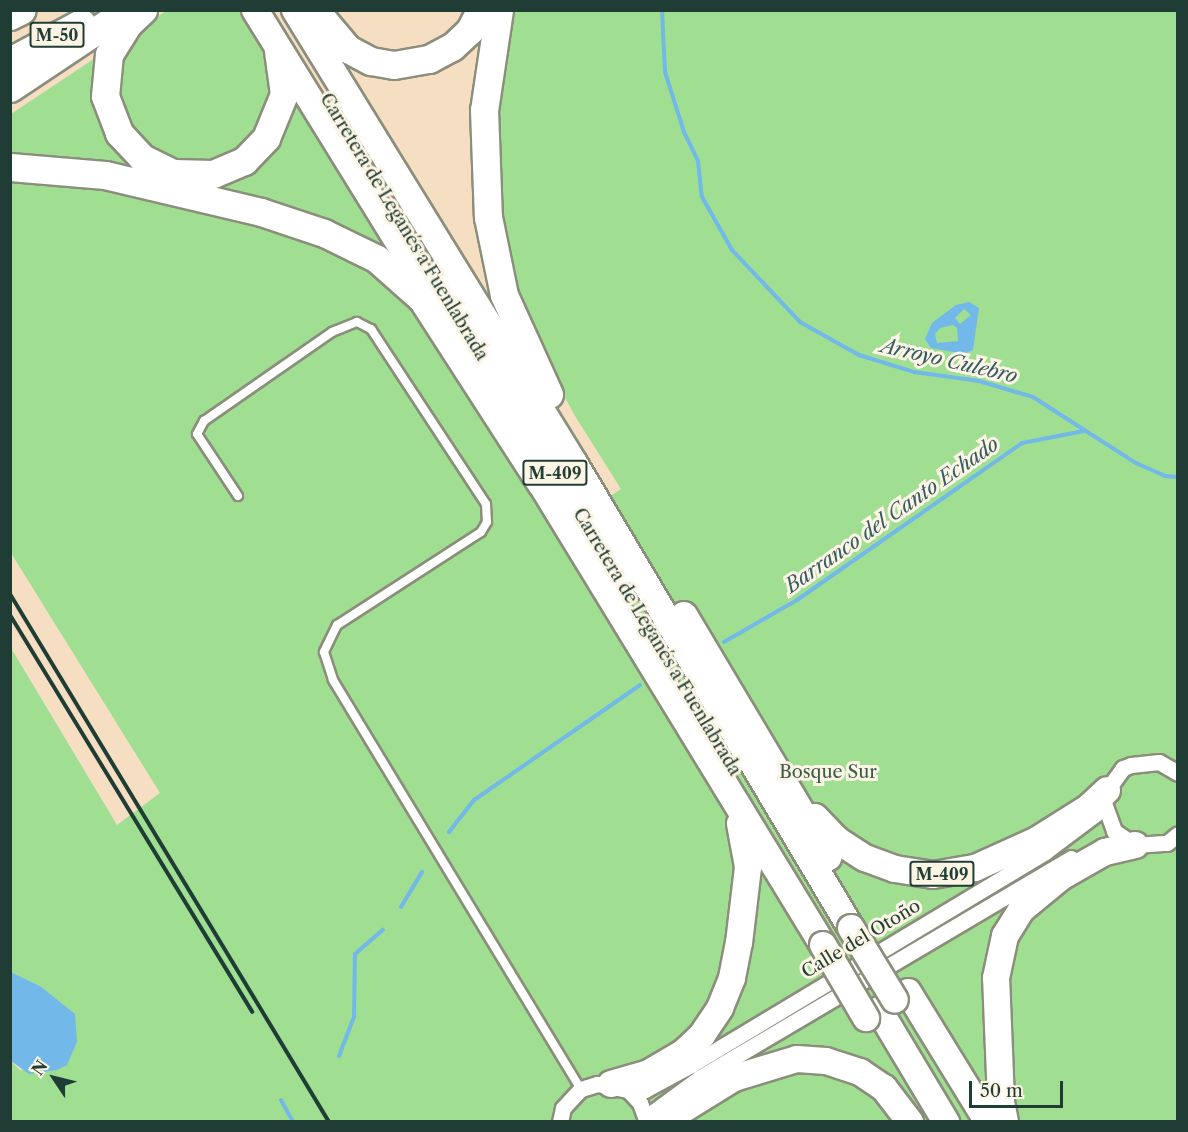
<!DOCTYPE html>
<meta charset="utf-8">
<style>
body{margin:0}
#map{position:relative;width:1188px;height:1132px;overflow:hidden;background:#f5dec2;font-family:"Libre Caslon Text",serif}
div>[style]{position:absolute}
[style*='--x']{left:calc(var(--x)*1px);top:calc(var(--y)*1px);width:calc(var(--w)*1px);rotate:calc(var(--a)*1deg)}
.green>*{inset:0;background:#a0de92}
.water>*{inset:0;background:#72b8e8}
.stream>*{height:4px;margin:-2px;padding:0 2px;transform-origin:2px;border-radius:2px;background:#72b8e8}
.roads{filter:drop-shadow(2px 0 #8a8e7b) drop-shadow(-2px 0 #8a8e7b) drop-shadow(0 2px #8a8e7b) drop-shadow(0 -2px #8a8e7b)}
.service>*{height:8px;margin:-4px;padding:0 4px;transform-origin:4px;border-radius:4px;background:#fff}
.minor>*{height:15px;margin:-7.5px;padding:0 7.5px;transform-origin:7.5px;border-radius:7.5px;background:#fff}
.trunk>*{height:26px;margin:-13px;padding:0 13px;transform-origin:13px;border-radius:13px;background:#fff}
.motorway>*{height:27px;margin:-13.5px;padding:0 13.5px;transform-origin:13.5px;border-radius:13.5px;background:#fff}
.rail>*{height:4px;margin:-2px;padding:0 2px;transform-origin:2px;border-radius:2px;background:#1f3d34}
.bridges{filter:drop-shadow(2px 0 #8a8e7b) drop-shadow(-2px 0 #8a8e7b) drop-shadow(0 2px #8a8e7b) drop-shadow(0 -2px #8a8e7b)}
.trunk-bridge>*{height:26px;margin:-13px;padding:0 13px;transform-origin:13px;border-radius:13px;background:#fff}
span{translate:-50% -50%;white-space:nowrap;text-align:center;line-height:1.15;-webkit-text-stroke:6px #fcf5e5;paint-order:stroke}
.shield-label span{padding:2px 4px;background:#fcf5e5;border:2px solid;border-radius:4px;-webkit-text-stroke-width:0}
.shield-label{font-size:16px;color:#1f3d34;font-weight:700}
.street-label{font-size:18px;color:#1f3d34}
.park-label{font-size:18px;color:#395d47}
.water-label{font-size:20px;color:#345c61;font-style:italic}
.frame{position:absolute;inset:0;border:12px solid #1f3d34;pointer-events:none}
.north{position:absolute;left:24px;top:1048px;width:60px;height:60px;-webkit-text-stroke:4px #fcf5e5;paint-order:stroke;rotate:305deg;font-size:16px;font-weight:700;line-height:24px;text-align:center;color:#1f3d34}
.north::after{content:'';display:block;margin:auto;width:21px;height:27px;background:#1f3d34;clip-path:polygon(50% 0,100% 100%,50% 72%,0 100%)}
.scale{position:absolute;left:969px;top:1081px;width:94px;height:27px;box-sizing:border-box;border:3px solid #1f3d34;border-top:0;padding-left:8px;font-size:18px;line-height:21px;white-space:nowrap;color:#1f3d34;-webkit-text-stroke:4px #fcf5e5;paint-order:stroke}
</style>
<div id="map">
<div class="green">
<div style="clip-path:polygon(166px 11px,241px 11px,556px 532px,621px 489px,575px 416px,528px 329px,509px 260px,499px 200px,496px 130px,515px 11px,1177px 11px,1177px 1121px,11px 1121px,11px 1061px,20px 1070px,66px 1065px,77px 1042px,40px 986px,11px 972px,11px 648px,117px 825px,160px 793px,11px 553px,11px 114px)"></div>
</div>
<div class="water">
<div style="clip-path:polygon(evenodd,969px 302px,979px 308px,973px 350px,964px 354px,931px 348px,925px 339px,932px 323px,956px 305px,969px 302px,964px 309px,971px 315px,960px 324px,955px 318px,964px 309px,969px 302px,953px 325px,957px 328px,958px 341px,937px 343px,935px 334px,940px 328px,953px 325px)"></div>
<div style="clip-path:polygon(11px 972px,40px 986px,75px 1014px,77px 1042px,67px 1065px,57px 1070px,29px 1074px,11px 1061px)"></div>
</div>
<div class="stream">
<div style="--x:662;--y:10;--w:62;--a:87.2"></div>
<div style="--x:665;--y:72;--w:63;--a:72.4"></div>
<div style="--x:684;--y:132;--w:32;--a:64"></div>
<div style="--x:698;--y:161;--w:36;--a:84"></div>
<div style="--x:702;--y:197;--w:61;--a:60.5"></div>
<div style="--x:732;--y:250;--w:99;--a:46.6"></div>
<div style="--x:800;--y:322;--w:68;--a:29.2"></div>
<div style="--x:859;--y:355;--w:58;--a:17.2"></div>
<div style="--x:914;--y:372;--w:66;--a:7.9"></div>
<div style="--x:979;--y:381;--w:56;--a:16.5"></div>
<div style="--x:1033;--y:397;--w:122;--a:32.7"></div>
<div style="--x:1136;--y:463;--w:32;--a:24"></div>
<div style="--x:1165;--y:476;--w:13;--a:4"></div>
<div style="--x:724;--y:642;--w:84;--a:-29.9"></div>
<div style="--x:797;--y:600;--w:274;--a:-34.9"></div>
<div style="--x:1022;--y:443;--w:63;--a:-11"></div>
<div style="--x:449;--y:832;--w:41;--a:-52"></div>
<div style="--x:474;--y:800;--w:202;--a:-34.7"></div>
<div style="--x:401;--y:907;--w:41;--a:-59"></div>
<div style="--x:339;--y:1056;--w:42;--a:-69"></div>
<div style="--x:354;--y:1017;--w:63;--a:-89.1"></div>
<div style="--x:355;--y:954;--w:37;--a:-41"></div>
<div style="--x:281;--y:1100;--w:23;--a:61"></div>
</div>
<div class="roads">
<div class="service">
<div style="--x:238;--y:496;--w:74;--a:-123.5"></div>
<div style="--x:197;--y:434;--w:15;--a:-62"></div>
<div style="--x:204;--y:421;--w:156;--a:-34.8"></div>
<div style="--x:332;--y:332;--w:27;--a:-22"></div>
<div style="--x:357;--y:322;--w:16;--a:27"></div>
<div style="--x:371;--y:329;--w:209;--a:56.7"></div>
<div style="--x:486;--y:504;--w:18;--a:87"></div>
<div style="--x:487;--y:522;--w:12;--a:121"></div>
<div style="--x:481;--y:532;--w:171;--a:147.1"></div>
<div style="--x:337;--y:625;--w:30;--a:116"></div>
<div style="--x:324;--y:652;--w:29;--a:72"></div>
<div style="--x:333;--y:680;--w:478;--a:58.8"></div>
</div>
<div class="minor">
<div style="--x:1178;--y:773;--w:22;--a:-150"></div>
<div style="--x:1159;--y:762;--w:28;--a:174"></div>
<div style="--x:1131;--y:765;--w:9;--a:159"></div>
<div style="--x:1123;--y:768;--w:27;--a:126"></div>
<div style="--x:1107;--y:790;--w:13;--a:103"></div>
<div style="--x:1104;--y:803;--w:30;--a:70"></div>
<div style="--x:1114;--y:831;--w:25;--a:34"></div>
<div style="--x:1135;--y:845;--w:32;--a:-4"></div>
<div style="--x:1167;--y:843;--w:14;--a:-39"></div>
<div style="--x:628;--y:1090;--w:17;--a:0"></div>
<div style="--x:645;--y:1090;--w:52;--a:-28.5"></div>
<div style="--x:691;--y:1065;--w:413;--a:-31"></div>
<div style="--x:1045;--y:852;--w:65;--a:-36.9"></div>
<div style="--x:646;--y:1117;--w:66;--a:-36.3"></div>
<div style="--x:699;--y:1078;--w:432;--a:-30.6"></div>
<div style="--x:560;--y:1122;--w:14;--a:-78"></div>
<div style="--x:563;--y:1108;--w:26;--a:-47"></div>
<div style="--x:581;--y:1089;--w:17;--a:-17"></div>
<div style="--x:597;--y:1084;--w:32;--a:11"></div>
<div style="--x:628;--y:1090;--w:18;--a:47"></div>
<div style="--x:640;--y:1103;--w:20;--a:70"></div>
</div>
<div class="trunk">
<div style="--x:255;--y:10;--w:356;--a:58.3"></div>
<div style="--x:295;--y:10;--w:532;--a:58.37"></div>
<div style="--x:574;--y:463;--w:541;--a:59.22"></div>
<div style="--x:440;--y:288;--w:339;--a:58.5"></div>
<div style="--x:529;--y:464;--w:564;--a:58.57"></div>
<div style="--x:684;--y:615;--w:282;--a:59.2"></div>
<div style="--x:815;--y:817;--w:32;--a:46"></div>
<div style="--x:837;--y:840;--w:33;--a:33"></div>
<div style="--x:865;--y:858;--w:32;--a:20"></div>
<div style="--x:895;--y:869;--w:38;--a:9"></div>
<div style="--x:933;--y:875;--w:43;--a:-9.5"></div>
<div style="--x:975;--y:868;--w:68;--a:-24.3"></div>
<div style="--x:1037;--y:840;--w:60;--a:-32.1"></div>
<div style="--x:1088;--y:808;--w:26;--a:-43"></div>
<div style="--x:908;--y:992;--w:153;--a:58.4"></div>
<div style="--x:879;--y:1010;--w:131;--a:59.1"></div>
<div style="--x:611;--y:1084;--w:37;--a:-16"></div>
<div style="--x:647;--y:1074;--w:42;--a:-30.3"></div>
<div style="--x:683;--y:1053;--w:26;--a:-43"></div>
<div style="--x:702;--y:1035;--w:32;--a:-56"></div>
<div style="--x:720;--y:1008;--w:32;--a:-68"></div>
<div style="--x:732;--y:978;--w:36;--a:-79"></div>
<div style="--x:739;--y:943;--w:77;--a:-83.2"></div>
<div style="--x:748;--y:867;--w:44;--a:-100.5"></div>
<div style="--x:663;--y:1122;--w:84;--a:-31.8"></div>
<div style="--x:734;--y:1078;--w:66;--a:-16.8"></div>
<div style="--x:797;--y:1059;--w:29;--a:4"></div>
<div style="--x:826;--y:1061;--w:36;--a:18"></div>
<div style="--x:860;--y:1072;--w:29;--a:34"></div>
<div style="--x:884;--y:1088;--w:43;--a:52.6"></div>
<div style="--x:1005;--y:1122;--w:21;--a:-101"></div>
<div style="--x:1001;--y:1101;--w:123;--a:-92.3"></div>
<div style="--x:996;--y:978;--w:43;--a:-77.9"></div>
<div style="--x:1005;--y:936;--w:31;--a:-58"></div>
<div style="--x:1021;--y:910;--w:52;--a:-39.5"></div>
<div style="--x:1061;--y:877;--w:51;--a:-29.6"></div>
<div style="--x:1105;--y:852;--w:31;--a:-13"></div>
</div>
<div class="motorway">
<div style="--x:143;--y:10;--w:21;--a:137"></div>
<div style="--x:128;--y:24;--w:36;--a:122"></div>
<div style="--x:109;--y:54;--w:42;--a:95.4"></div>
<div style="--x:105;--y:96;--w:40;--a:69"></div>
<div style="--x:119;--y:133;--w:34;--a:47"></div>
<div style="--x:142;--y:158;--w:34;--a:26"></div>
<div style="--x:173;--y:173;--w:40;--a:1.4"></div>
<div style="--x:213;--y:174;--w:34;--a:-23"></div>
<div style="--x:244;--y:161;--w:32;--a:-46"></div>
<div style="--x:266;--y:138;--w:48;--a:-67.8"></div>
<div style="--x:284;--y:94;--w:43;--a:-97.9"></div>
<div style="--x:315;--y:10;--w:51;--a:49.8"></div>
<div style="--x:348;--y:49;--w:26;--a:28"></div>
<div style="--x:371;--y:61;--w:23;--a:10"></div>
<div style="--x:394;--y:65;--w:36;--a:-10"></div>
<div style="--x:429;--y:59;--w:26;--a:-28"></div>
<div style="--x:452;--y:47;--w:25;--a:-43"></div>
<div style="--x:470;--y:30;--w:22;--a:-63"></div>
<div style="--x:499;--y:10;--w:101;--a:98.5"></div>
<div style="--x:484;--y:110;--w:107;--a:87.9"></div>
<div style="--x:488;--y:217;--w:80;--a:78.4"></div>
<div style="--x:504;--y:295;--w:109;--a:65.6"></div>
<div style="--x:10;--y:16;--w:13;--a:-27"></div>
<div style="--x:10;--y:61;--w:81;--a:-28.2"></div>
<div style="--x:10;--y:88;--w:141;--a:-33.7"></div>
<div style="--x:10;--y:167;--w:95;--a:4.8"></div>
<div style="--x:105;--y:175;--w:160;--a:13.3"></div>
<div style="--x:261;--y:212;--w:66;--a:18.4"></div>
<div style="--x:324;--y:233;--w:59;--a:26.1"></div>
<div style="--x:377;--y:259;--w:60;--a:41.6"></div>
<div style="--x:422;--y:299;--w:218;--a:57.2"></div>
</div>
</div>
<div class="rail">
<div style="--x:10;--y:594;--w:617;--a:58.86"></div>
<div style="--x:10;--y:615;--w:465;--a:58.6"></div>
</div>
<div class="bridges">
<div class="trunk-bridge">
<div style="--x:851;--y:928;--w:84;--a:58.6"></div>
<div style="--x:823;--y:945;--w:85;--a:59.5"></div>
</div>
</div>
<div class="shield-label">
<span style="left:57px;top:35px">M-50</span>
<span style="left:555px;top:473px">M-409</span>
<span style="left:942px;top:874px">M-409</span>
</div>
<div class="street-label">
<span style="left:404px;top:227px;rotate:59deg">Carretera de Leganés a Fuenlabrada</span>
<span style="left:657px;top:642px;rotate:59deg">Carretera de Leganés a Fuenlabrada</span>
<span style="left:861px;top:939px;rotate:-31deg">Calle del Otoño</span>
</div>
<div class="park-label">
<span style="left:828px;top:772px">Bosque Sur</span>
</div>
<div class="water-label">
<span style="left:949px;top:361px;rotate:13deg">Arroyo Culebro</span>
<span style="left:892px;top:515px;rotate:-35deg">Barranco del Canto Echado</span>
</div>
<div class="frame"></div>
<div class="north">N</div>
<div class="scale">50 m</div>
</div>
